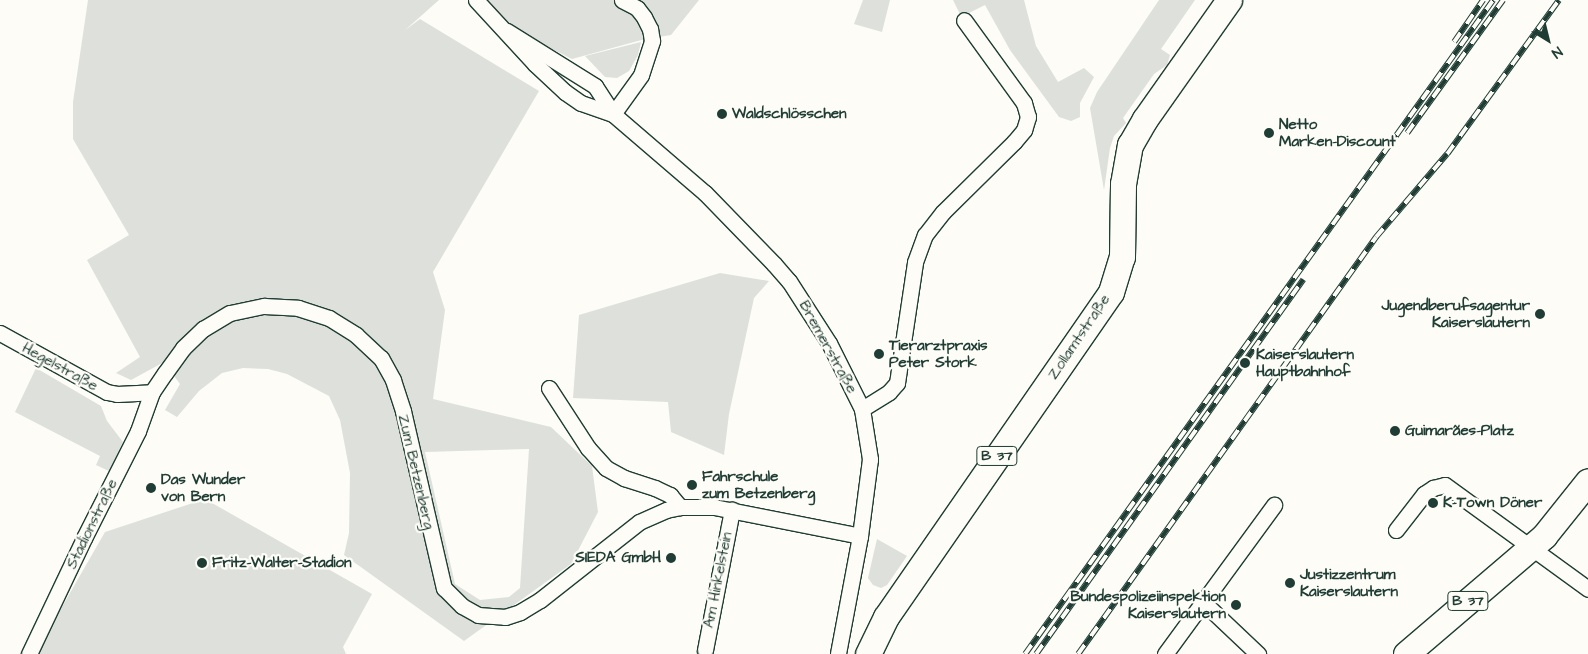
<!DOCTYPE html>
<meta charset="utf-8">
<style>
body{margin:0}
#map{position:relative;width:1588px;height:654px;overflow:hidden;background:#fdfcf7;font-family:"Architects Daughter",sans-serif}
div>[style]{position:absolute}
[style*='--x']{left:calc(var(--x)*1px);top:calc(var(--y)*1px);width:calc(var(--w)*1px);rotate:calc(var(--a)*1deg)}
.green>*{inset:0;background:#dde0db}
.roads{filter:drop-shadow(1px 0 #1f3d34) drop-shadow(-1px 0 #1f3d34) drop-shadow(0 1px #1f3d34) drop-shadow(0 -1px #1f3d34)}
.street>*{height:15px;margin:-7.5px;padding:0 7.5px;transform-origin:7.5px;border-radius:7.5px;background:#fdfcf7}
.primary>*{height:25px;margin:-12.5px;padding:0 12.5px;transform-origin:12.5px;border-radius:12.5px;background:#fdfcf7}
.rail>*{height:5.5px;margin-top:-2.75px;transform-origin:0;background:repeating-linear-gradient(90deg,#fdfcf7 0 11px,#1f3d34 0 22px);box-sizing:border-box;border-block:1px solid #1f3d34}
.dots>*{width:14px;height:14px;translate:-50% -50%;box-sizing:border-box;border:2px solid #fdfcf7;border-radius:50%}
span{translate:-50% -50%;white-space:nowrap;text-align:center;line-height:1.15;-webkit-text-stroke:4.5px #fdfcf7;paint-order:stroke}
.shield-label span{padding:1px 4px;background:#fdfcf7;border:1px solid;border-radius:4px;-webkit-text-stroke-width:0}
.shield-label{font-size:14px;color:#1f3d34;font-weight:700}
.poi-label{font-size:15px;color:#1f3d34;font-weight:700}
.left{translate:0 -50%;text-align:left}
.right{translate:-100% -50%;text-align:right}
.street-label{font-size:15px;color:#1f3d34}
.north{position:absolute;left:1523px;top:15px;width:50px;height:50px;-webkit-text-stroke:4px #fdfcf7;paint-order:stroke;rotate:144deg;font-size:14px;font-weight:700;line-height:20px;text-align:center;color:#1f3d34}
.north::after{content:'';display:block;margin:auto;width:18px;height:22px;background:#1f3d34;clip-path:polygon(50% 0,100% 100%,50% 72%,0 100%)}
</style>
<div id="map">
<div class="green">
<div style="clip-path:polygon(evenodd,88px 0,439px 0,404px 31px,420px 19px,539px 91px,433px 272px,445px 310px,433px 399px,551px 427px,592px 466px,598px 512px,571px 564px,464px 641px,344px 555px,349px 533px,350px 473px,340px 420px,329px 396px,287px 374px,268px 369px,243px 368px,222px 373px,199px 391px,177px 417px,165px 410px,180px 384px,164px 362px,131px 380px,116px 373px,140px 357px,87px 260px,129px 235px,73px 139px,73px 102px,88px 0,529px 449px,520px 588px,509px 597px,480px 600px,455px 584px,425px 452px,529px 449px)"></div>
<div style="clip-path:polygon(485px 0,699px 0,671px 35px,645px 39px,572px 59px,519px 32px)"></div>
<div style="clip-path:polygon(863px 0,890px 0,882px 32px,854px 24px)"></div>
<div style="clip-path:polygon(953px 0,1024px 0,1036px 46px,1058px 82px,1084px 68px,1094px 77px,1080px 103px,1080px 117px,1071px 121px,1059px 117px,1010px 50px,985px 5px,965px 15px,960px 14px)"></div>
<div style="clip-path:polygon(1159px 0,1195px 0,1161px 49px,1170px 55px,1167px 65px,1154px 74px,1123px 118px,1126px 123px,1114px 136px,1110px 148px,1104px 190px,1090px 108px,1097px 92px)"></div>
<div style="clip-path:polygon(641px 42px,638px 55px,629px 71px,617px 78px,605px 77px,585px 56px)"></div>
<div style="clip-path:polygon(720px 273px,769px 281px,754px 298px,729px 414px,724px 455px,671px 432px,668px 402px,573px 398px,579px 315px)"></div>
<div style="clip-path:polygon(36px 368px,101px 406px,107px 421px,123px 442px,109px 471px,96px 465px,100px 456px,15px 412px)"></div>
<div style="clip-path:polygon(205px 499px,372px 594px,343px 647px,346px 654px,35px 654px,105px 532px)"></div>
<div style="clip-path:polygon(877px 539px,907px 556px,887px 585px,881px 588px,873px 585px,868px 578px)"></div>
</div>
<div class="roads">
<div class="street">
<div style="--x:476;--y:0;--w:87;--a:47.3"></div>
<div style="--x:535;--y:64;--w:41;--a:43"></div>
<div style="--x:565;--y:92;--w:19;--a:35"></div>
<div style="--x:581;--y:103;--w:34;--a:19"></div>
<div style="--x:507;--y:31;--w:104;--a:32"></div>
<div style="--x:595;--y:86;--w:33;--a:57"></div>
<div style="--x:613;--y:114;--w:121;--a:40.7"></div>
<div style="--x:705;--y:193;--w:99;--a:45.8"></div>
<div style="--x:774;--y:264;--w:23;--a:49"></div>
<div style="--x:789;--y:281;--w:74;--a:57.2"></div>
<div style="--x:829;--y:343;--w:74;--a:63.4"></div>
<div style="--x:862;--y:409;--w:51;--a:80.9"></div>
<div style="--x:870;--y:459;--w:78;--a:97.4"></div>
<div style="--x:860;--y:536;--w:120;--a:100.6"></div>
<div style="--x:613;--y:114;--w:48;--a:-54.3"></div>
<div style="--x:641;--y:75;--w:36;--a:-72"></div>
<div style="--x:652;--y:41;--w:12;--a:-99"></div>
<div style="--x:650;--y:29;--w:13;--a:-117"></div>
<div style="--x:644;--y:17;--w:11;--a:-128"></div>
<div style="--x:637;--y:8;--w:17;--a:-152"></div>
<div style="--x:0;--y:333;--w:122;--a:28.9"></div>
<div style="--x:107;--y:392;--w:10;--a:11"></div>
<div style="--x:117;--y:394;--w:35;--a:-3"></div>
<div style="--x:549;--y:388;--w:72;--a:57"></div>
<div style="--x:588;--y:448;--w:27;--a:48"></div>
<div style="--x:606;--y:468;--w:21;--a:29"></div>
<div style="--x:624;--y:478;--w:33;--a:18"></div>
<div style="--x:655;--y:488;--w:17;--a:25"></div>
<div style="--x:670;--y:495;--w:16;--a:50"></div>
<div style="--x:862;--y:409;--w:32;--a:-32"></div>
<div style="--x:889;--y:392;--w:12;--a:-48"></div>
<div style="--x:897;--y:383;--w:122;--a:-81.5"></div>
<div style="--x:915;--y:262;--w:29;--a:-70"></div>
<div style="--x:925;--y:235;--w:29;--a:-52"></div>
<div style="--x:943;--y:212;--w:100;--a:-44.6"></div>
<div style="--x:1014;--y:142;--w:16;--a:-50"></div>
<div style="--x:1024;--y:130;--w:14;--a:-73"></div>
<div style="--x:1028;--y:117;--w:15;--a:-106"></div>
<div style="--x:1024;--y:103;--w:102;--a:-125.9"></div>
<div style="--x:1396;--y:530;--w:46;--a:-52.1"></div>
<div style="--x:1424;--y:494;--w:11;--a:-34"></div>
<div style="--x:1433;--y:488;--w:12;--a:-14"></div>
<div style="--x:1445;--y:485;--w:177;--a:36"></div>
<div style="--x:1203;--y:602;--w:76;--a:43.4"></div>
<div style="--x:705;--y:650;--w:143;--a:-79.1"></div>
<div style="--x:29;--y:654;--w:128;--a:-64.6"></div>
<div style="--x:84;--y:538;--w:120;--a:-63.2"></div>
<div style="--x:138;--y:431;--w:41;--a:-70.3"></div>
<div style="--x:152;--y:392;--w:23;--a:-56"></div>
<div style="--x:165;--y:373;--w:31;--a:-54"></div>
<div style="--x:183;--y:348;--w:28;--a:-44"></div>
<div style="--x:203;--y:329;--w:31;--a:-31"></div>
<div style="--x:230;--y:313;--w:35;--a:-12"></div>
<div style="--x:264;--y:306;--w:34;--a:3"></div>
<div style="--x:298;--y:308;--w:33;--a:18"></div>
<div style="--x:329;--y:318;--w:32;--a:32"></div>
<div style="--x:356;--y:335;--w:34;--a:43"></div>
<div style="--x:381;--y:358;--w:25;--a:61"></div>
<div style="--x:393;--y:380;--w:33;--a:72"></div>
<div style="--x:403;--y:411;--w:182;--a:77"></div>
<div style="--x:444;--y:588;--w:25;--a:45"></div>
<div style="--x:462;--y:606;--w:18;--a:29"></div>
<div style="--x:478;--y:615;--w:27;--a:4"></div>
<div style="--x:505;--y:617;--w:16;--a:-18"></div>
<div style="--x:520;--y:612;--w:23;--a:-31"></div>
<div style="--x:540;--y:600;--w:126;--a:-38.2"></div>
<div style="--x:639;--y:522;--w:30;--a:-24"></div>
<div style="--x:666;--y:510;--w:14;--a:-12"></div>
<div style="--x:680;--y:507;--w:34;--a:0"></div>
<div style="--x:714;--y:507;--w:149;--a:11.2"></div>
<div style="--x:1165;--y:654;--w:185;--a:-53.8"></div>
</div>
<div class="primary">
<div style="--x:868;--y:654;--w:41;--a:-64.1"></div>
<div style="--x:886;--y:617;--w:395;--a:-55.3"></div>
<div style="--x:1111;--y:292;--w:37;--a:-73"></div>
<div style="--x:1122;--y:257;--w:73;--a:-89.2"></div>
<div style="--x:1123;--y:184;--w:40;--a:-80"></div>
<div style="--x:1130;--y:145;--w:30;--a:-60"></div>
<div style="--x:1145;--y:119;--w:146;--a:-54.8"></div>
<div style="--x:1406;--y:654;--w:182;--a:-40.5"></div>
<div style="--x:1544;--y:536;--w:70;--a:-51.3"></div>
</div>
</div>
<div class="rail">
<div style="--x:1454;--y:42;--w:51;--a:-55.4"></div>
<div style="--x:1407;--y:133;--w:164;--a:-54.2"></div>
<div style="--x:1025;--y:654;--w:804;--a:-54.41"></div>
<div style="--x:1036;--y:654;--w:460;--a:-54.5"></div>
<div style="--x:1078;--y:654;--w:513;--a:-54.45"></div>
<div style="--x:1376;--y:237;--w:109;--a:-49.5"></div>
<div style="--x:1447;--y:154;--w:190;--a:-54"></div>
</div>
<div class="dots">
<div style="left:722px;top:114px;background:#1f3d34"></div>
<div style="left:1269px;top:133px;background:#1f3d34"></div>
<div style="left:1540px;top:314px;background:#1f3d34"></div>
<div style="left:879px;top:354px;background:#1f3d34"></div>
<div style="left:1245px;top:363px;background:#1f3d34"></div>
<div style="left:1395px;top:431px;background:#1f3d34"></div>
<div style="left:692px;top:485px;background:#1f3d34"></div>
<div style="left:151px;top:488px;background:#1f3d34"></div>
<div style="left:1433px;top:503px;background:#1f3d34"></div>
<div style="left:671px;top:558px;background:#1f3d34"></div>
<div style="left:202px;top:563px;background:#1f3d34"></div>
<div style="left:1290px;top:583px;background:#1f3d34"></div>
<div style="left:1236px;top:605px;background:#1f3d34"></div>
</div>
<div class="shield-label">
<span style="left:997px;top:456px">B 37</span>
<span style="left:1468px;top:601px">B 37</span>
</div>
<div class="poi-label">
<span class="left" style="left:732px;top:114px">Waldschlösschen</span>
<span class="left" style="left:1279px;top:133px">Netto<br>Marken-Discount</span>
<span class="right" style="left:1530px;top:314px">Jugendberufsagentur<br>Kaiserslautern</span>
<span class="left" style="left:889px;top:354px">Tierarztpraxis<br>Peter Stork</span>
<span class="left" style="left:1256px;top:363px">Kaiserslautern<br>Hauptbahnhof</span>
<span class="left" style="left:1405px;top:431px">Guimarães-Platz</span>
<span class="left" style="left:702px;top:485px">Fahrschule<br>zum Betzenberg</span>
<span class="left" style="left:161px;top:488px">Das Wunder<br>von Bern</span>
<span class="left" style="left:1443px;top:503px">K-Town Döner</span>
<span class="right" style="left:661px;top:558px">SIEDA GmbH</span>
<span class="left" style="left:212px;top:563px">Fritz-Walter-Stadion</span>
<span class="left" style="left:1300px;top:583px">Justizzentrum<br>Kaiserslautern</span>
<span class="right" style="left:1226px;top:605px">Bundespolizeiinspektion<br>Kaiserslautern</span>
</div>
<div class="street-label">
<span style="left:1079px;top:337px;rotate:-56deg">Zollamtstraße</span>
<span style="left:828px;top:347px;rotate:61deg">Bremerstraße</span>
<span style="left:60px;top:367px;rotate:29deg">Hegelstraße</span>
<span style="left:416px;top:472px;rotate:77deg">Zum Betzenberg</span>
<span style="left:92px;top:524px;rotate:-64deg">Stadionstraße</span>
<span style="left:718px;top:580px;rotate:-79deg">Am Hinkelstein</span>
</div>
<div class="north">N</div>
</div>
